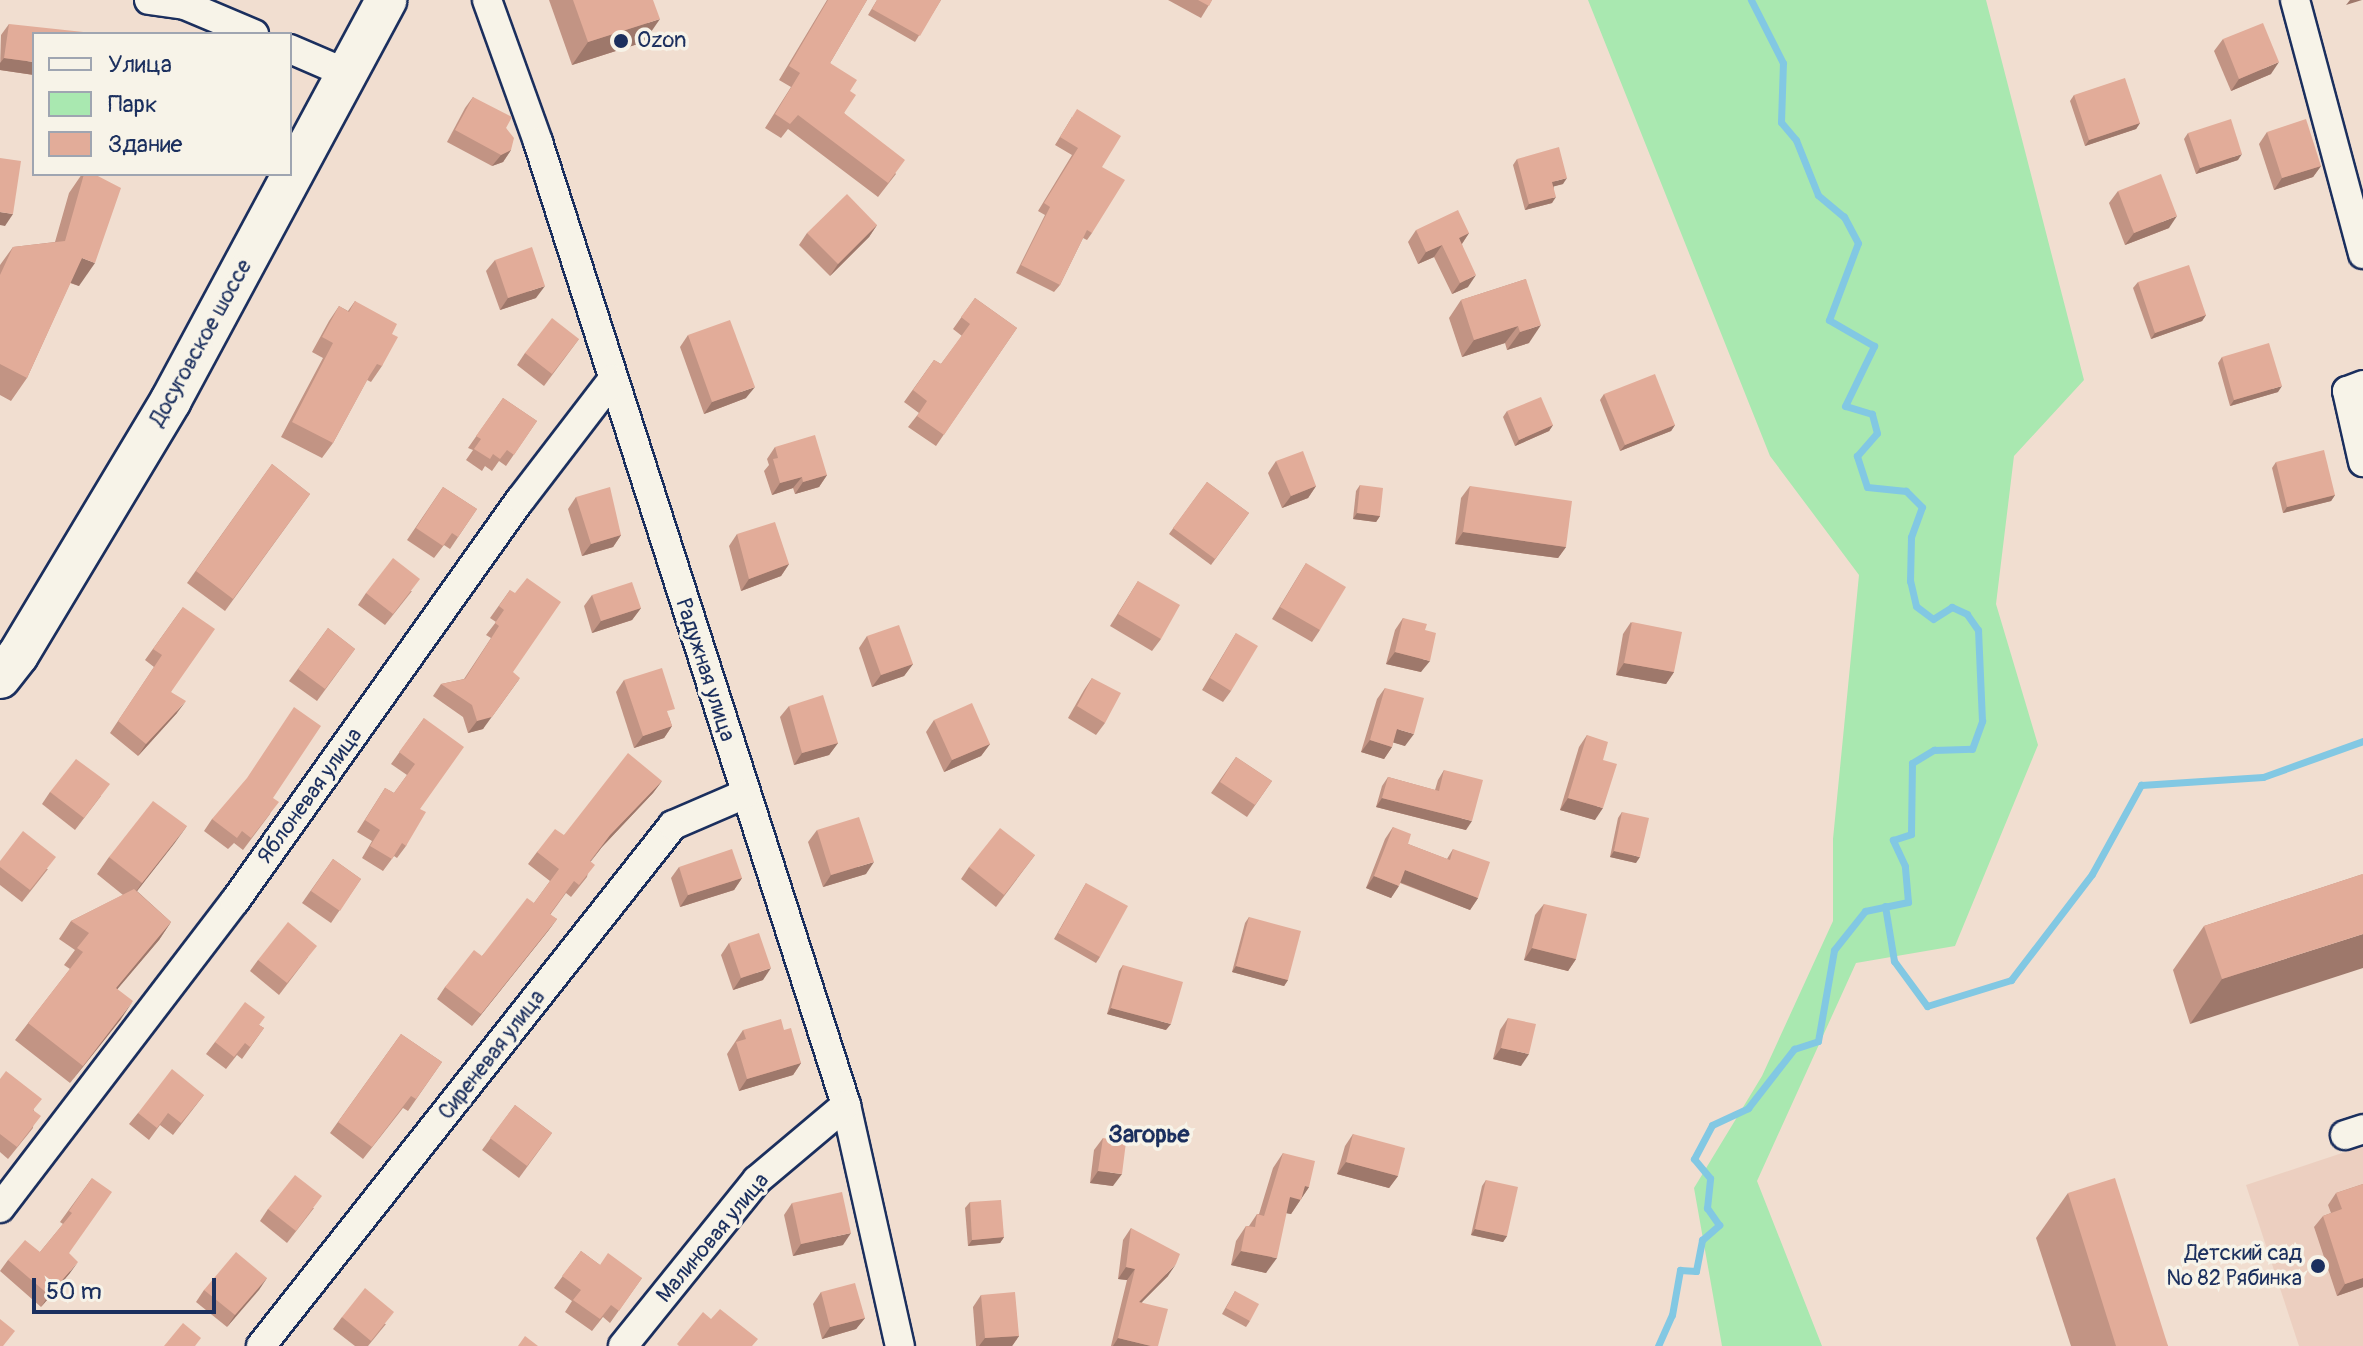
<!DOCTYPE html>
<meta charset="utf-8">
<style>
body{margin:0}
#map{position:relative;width:2363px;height:1346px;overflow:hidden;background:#f1ded0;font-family:Pangolin,sans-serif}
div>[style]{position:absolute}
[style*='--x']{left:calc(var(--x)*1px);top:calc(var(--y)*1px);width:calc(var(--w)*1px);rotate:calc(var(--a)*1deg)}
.built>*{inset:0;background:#eccfc0}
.green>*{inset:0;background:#a9e8b0}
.stream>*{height:7px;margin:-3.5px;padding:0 3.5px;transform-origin:3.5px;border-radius:3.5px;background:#82c8e3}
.roads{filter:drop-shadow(2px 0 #1b2f5e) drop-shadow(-2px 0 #1b2f5e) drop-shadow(0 2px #1b2f5e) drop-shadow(0 -2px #1b2f5e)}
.minor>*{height:28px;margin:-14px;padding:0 14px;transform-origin:14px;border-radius:14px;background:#f7f3e8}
.secondary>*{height:40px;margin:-20px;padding:0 20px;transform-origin:20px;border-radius:20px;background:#f7f3e8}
.wall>*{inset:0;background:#c29484}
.shaded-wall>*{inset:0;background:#9e786b}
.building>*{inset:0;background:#e2ac99}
.dots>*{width:22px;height:22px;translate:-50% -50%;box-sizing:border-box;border:4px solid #f7f3e8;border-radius:50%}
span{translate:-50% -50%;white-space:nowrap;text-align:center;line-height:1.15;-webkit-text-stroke:7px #f7f3e8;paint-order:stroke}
.poi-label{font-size:22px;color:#1b2f5e}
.left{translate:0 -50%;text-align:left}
.right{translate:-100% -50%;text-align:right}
.street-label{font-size:22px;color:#1b2f5e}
.neighbourhood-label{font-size:24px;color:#1b2f5e;font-weight:700}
.legend{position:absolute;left:32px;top:32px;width:260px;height:144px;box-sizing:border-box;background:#f7f3e8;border:2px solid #9fa5b1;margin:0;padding:10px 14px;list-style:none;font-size:24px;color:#1b2f5e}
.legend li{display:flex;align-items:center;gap:16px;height:40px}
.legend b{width:40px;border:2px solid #9fa5b1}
.scale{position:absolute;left:32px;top:1278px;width:184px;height:36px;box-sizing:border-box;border:4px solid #1b2f5e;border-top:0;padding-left:10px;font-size:24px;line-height:28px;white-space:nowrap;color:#1b2f5e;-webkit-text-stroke:6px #f7f3e8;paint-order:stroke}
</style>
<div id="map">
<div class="built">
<div style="clip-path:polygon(2363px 1146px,2363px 1346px,2299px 1346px,2246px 1185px)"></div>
</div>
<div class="green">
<div style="clip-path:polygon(1588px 0,1986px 0,2084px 380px,2014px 456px,1996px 604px,2038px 745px,1955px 946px,1856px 963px,1757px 1181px,1822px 1346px,1722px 1346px,1694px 1188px,1762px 1076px,1833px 921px,1833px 839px,1859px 575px,1770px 456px)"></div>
</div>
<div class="stream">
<div style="--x:1885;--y:906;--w:56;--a:80.7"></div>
<div style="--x:1894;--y:961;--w:56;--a:53.7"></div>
<div style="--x:1927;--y:1006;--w:88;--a:-17.2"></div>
<div style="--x:2011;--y:980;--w:133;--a:-52.6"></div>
<div style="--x:2092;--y:874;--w:102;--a:-61.2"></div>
<div style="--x:2141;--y:785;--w:122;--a:-3.8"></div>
<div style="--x:2263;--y:777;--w:106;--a:-19.8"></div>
<div style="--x:1658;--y:1346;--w:34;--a:-66"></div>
<div style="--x:1672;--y:1315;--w:46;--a:-79.9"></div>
<div style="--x:1680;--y:1270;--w:16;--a:4"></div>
<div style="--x:1696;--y:1271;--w:32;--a:-79"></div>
<div style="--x:1702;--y:1240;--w:23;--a:-41"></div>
<div style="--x:1719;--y:1225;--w:21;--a:-125"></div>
<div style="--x:1707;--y:1208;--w:30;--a:-84"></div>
<div style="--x:1710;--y:1178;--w:25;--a:-130"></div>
<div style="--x:1694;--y:1159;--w:38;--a:-62"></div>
<div style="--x:1712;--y:1125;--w:40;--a:-25"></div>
<div style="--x:1748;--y:1108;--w:75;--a:-52.1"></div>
<div style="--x:1794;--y:1049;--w:25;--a:-18"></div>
<div style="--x:1818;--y:1041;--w:92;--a:-80"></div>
<div style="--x:1834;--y:950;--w:50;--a:-51.5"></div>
<div style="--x:1865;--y:911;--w:44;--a:-11.8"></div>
<div style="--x:1908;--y:902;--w:36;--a:-95"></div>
<div style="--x:1905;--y:866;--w:29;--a:-115"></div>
<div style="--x:1893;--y:840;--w:19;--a:-18"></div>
<div style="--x:1911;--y:834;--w:71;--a:-89.2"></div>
<div style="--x:1912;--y:763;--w:26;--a:-31"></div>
<div style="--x:1934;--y:750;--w:38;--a:-2"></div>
<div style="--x:1972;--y:749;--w:30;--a:-70"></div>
<div style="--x:1982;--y:721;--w:91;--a:-92.5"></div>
<div style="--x:1978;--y:630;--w:19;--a:-125"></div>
<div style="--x:1967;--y:614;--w:17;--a:-155"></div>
<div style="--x:1952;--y:607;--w:22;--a:148"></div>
<div style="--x:1933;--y:619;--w:21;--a:-143"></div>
<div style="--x:1916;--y:606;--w:26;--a:-103"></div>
<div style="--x:1910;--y:581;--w:44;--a:-88.7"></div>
<div style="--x:1911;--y:537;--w:32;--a:-70"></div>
<div style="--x:1922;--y:507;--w:23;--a:-135"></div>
<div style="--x:1906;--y:491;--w:39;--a:-174"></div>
<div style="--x:1867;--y:487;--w:33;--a:-108"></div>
<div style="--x:1857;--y:456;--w:30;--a:-49"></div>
<div style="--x:1877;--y:433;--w:20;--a:-105"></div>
<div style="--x:1872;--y:414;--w:28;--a:-163"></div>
<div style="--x:1845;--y:406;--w:67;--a:-64.2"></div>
<div style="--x:1874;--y:346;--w:52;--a:-150"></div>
<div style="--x:1829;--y:320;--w:82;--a:-69.4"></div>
<div style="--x:1858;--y:243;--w:30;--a:-118"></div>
<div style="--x:1844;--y:217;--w:34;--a:-140"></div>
<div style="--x:1818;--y:195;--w:59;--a:-111.8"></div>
<div style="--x:1796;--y:140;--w:23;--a:-130"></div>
<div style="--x:1781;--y:122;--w:59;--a:-88.1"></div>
<div style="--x:1783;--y:63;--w:71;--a:-116.9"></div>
</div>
<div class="roads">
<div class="minor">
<div style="--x:149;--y:0;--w:36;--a:8"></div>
<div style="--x:185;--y:5;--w:75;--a:22.8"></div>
<div style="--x:487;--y:0;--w:151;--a:70.2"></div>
<div style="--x:538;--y:142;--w:1011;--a:72.26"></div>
<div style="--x:846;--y:1105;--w:247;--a:77.4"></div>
<div style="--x:2295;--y:0;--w:263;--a:75"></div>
<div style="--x:290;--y:49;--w:61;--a:23.2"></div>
<div style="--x:2363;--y:385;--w:17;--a:159"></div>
<div style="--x:2347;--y:391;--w:73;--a:77.3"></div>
<div style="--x:2345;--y:1135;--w:19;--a:-18"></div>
<div style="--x:0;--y:1208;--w:387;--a:-52.6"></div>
<div style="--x:235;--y:901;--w:493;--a:-54.6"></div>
<div style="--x:521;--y:499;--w:151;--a:-52.5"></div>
<div style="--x:261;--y:1346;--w:664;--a:-51.66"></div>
<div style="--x:673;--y:825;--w:78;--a:-23.3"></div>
<div style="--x:623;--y:1346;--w:213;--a:-51.1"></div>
<div style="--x:757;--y:1180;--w:116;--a:-40.1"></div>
</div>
<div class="secondary">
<div style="--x:0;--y:678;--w:29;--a:-52"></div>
<div style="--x:18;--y:655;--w:297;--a:-59"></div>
<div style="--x:171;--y:400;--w:454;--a:-61.7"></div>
</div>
</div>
<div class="wall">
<div style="clip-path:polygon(549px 0,653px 0,644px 42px,572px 65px)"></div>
<div style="clip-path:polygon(827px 0,867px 0,830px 63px,850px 91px,844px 113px,896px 174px,878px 197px,788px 129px,781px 138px,765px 128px,791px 87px,779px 80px)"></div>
<div style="clip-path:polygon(877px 0,941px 0,915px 42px,868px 15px)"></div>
<div style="clip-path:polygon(1168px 0,1212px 0,1201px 18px)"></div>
<div style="clip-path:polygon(9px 24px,34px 75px,0 70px,1px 35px)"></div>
<div style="clip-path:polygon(2223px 39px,2271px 74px,2231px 91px,2214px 51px)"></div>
<div style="clip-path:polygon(2074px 95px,2140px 123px,2136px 129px,2085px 146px,2070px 101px)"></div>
<div style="clip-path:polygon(473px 97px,506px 128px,511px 150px,503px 162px,492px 166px,447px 142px,465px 108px)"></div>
<div style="clip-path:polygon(1072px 117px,1102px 167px,1092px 233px,1087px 240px,1083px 238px,1060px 285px,1054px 292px,1016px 273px,1045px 215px,1038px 211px,1072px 155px,1055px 145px)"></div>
<div style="clip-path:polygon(2267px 132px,2321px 166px,2313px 177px,2274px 190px,2259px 144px)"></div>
<div style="clip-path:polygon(2188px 133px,2238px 160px,2196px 174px,2184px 139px)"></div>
<div style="clip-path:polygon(1517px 159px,1563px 184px,1554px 186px,1552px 203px,1525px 210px,1513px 165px)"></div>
<div style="clip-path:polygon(82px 174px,94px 174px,79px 286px,70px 283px,27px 378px,11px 401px,0 395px,0 265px,13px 247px,55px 242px,69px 193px)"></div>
<div style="clip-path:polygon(2118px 191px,2169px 228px,2125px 245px,2109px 203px)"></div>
<div style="clip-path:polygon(877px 225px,869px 237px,830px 276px,799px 245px,807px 233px)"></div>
<div style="clip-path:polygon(1416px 230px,1469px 233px,1462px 244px,1468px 287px,1452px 294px,1434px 257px,1418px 264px,1408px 242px)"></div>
<div style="clip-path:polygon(495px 260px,536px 298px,500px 310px,486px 271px)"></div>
<div style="clip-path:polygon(1526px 279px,1529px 343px,1507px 350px,1505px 343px,1462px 357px,1449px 318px,1461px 300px)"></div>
<div style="clip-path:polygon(2138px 282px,2206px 315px,2202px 321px,2151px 339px,2133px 288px)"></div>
<div style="clip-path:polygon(975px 298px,1017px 328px,936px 446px,908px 427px,919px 413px,904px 402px,934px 360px,941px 364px,962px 336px,953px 329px)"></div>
<div style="clip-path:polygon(355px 301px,392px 334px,382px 366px,371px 382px,367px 380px,333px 443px,322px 458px,281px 437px,323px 358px,312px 352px,329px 321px,339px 306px,348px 311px)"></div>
<div style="clip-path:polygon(688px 335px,746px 398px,704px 414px,680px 347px)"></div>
<div style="clip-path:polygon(579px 339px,544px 386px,517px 365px,525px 353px)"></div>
<div style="clip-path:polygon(2222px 357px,2278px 392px,2230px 406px,2218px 363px)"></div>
<div style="clip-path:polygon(1604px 394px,1675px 425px,1671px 431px,1620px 451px,1600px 400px)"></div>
<div style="clip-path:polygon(503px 398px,537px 421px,506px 466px,499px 461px,492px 471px,485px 466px,482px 471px,466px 460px,473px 450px,468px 448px)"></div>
<div style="clip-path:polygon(1507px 411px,1553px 425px,1549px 431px,1515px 446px,1503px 417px)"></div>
<div style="clip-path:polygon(775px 447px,827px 475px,819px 487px,795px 494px,793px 488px,772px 495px,764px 471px,769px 465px,767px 459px)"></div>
<div style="clip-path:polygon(1276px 461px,1316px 486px,1308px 498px,1282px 508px,1268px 473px)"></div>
<div style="clip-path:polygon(2276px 462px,2335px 495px,2331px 501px,2283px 513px,2272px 468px)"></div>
<div style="clip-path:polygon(272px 464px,310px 494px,225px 611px,187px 583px)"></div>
<div style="clip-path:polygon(1207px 482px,1249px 513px,1211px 565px,1169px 534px)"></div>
<div style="clip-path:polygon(1360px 485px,1380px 516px,1376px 522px,1353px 519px,1356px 491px)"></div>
<div style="clip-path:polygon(1470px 486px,1566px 547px,1558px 558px,1455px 544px,1461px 498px)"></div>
<div style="clip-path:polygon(443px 487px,477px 509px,450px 549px,444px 545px,434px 558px,407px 540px)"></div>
<div style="clip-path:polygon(576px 497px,621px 535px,613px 547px,582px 556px,568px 509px)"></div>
<div style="clip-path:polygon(737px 534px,789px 564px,781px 576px,741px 591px,729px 546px)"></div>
<div style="clip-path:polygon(1306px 563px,1320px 630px,1312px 642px,1272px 619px)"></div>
<div style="clip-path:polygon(1138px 581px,1161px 639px,1152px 651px,1110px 626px)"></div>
<div style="clip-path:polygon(510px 590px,513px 672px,483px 729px,468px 733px,463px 717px,433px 696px,441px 684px,464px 679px,491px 638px,486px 635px,496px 622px,490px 618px)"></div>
<div style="clip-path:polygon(412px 591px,385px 625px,358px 605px,366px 593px)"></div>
<div style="clip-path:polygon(592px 595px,641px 608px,632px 620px,592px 633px,584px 606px)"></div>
<div style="clip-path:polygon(183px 607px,171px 692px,177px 713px,138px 756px,110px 733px,154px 667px,145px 660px)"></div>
<div style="clip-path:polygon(1403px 618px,1425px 630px,1421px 672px,1386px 664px,1395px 630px)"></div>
<div style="clip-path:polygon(1631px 622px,1674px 672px,1666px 684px,1616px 675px,1623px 634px)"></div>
<div style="clip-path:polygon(328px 628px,355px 649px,317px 701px,289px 681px)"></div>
<div style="clip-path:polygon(1236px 633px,1231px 691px,1223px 702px,1202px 690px)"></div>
<div style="clip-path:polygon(867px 636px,913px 664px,904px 676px,872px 687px,859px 648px)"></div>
<div style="clip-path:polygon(1092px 678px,1105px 723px,1096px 735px,1068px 718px,1084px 690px)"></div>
<div style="clip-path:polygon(624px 680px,669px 717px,672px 726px,664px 738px,634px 748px,616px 692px)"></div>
<div style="clip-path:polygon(1385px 688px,1405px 746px,1393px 742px,1392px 747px,1384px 759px,1361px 752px,1377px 699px)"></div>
<div style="clip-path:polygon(789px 706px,838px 743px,829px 755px,794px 765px,780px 717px)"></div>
<div style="clip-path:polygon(424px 718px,420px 809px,406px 846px,397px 858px,394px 856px,383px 871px,362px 858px,372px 841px,357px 832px,385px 788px,394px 793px,407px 775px,391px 764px)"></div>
<div style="clip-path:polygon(934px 720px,990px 744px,981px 756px,944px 772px,926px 732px)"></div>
<div style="clip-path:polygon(1587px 735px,1603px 760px,1595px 820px,1560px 810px,1579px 747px)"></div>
<div style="clip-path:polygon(1236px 757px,1272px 781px,1247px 817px,1211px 793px)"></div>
<div style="clip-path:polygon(1444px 770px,1466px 830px,1376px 807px,1382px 786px,1388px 777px,1435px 790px,1438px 780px)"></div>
<div style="clip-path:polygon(662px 781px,653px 793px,602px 847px,590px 862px,587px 877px,571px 897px,566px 893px,550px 915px,557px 919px,548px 931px,472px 1026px,437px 999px,445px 987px,482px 956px,534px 903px,550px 881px,528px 864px,537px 852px,564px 835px)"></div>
<div style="clip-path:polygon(50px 792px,101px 796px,75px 830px,42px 804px)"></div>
<div style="clip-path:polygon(273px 798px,270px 814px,243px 850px,234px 843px,228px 849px,204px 831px,212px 819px)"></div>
<div style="clip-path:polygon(1622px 812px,1636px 863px,1610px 857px,1618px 818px)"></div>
<div style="clip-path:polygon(187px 826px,137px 891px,171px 922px,159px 940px,117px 989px,121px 1019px,70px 1083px,15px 1040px,70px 969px,64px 965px,75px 950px,59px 939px,71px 921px,123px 895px,97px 874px,109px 857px)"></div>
<div style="clip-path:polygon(1393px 827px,1408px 844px,1447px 859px,1453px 849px,1478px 898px,1470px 910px,1400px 883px,1391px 898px,1366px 888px,1385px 839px)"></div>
<div style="clip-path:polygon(817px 830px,866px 874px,823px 887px,808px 842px)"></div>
<div style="clip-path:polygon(1035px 855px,996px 907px,961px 879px,969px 867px)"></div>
<div style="clip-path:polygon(333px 859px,361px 879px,331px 923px,302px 903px)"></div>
<div style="clip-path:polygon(0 861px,48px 869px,22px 902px,0 885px)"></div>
<div style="clip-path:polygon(679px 867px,742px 878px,734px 890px,680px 907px,671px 878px)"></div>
<div style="clip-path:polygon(2363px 874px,2190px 1024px,2173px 970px,2204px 926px)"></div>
<div style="clip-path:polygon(1086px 883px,1100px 957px,1096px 963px,1054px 939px)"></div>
<div style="clip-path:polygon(1544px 904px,1576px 959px,1568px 971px,1524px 960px,1535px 915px)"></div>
<div style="clip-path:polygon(1249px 917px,1288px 980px,1284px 986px,1232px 972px,1245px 923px)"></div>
<div style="clip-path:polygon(729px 943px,763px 980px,733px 990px,721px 955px)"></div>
<div style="clip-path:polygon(308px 957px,279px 995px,250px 971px,258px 960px)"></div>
<div style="clip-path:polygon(1123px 965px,1166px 1030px,1107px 1014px,1119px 971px)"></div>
<div style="clip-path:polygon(1508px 1018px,1521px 1066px,1493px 1059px,1500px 1030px)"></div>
<div style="clip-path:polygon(259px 1025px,264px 1028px,242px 1059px,237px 1055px,226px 1069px,206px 1054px,215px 1042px)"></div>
<div style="clip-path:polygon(743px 1030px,784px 1030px,801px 1063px,793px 1075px,739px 1091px,727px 1054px)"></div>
<div style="clip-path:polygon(401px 1034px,442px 1062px,408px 1111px,403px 1108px,363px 1159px,330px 1133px)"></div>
<div style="clip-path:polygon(0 1079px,34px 1110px,33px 1128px,8px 1159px,0 1152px)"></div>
<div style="clip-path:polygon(204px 1095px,173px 1135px,160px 1125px,149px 1140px,129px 1124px,138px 1113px)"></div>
<div style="clip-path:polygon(515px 1105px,552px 1133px,519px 1178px,482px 1150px)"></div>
<div style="clip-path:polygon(1353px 1134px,1398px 1176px,1389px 1188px,1337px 1174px,1345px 1146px)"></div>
<div style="clip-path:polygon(1103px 1138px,1113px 1186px,1090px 1183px,1094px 1150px)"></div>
<div style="clip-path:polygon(1283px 1153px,1309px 1187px,1291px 1214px,1286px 1213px,1266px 1273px,1231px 1265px,1236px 1241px,1246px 1226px,1249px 1226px,1257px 1214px,1259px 1214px,1273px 1168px)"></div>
<div style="clip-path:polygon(92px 1178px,69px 1253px,70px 1273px,41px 1307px,0 1271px,8px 1260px,40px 1252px,63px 1224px,60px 1222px)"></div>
<div style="clip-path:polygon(1486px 1180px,1507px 1236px,1503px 1242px,1471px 1235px,1482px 1186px)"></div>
<div style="clip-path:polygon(2363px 1184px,2363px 1287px,2337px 1296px,2314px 1227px,2323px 1216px,2331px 1213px,2328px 1205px,2336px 1193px)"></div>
<div style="clip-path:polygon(2068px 1193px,2168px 1346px,2071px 1346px,2036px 1238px)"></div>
<div style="clip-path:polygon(970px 1202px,1004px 1237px,1000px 1243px,968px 1246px,965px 1208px)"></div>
<div style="clip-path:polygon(792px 1203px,843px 1245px,793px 1256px,784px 1215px)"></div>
<div style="clip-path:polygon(314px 1208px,287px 1243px,260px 1221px,268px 1209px)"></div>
<div style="clip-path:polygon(1131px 1228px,1168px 1276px,1142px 1302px,1158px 1346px,1111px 1346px,1127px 1280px,1118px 1279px,1123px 1240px)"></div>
<div style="clip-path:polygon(581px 1251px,600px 1265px,642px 1278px,610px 1323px,603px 1317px,592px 1331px,565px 1312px,572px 1301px,554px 1288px)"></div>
<div style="clip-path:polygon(267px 1278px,227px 1327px,196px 1302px,204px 1290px)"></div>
<div style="clip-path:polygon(1235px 1291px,1250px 1321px,1246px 1327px,1222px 1314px)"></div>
<div style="clip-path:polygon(821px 1292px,865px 1318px,856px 1329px,822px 1339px,813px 1304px)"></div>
<div style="clip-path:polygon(981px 1295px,1019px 1336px,1012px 1346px,976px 1346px,973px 1307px)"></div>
<div style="clip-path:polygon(342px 1317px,386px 1324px,368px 1346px,355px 1346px,333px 1329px)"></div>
</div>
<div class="shaded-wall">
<div style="clip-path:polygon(2350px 0,2362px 0,2346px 5px)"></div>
<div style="clip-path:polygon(660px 19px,644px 42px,572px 65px,588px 42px)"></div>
<div style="clip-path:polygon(4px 58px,34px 62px,34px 75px,0 70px,0 63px)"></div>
<div style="clip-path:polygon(2279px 62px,2271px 74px,2231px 91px,2239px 79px)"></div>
<div style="clip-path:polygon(2140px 123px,2136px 129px,2085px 146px,2089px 140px)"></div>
<div style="clip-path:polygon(511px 150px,503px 162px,492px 166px,501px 155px)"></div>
<div style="clip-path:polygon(2242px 154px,2238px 160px,2196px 174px,2200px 168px)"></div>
<div style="clip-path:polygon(2321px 166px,2313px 177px,2274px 190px,2282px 178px)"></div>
<div style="clip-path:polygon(1567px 178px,1563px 184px,1548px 188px,1552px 182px)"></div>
<div style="clip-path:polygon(1556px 197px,1552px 203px,1525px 210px,1529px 204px)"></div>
<div style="clip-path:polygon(0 212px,13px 214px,5px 226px,0 225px)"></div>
<div style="clip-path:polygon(2177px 216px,2169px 228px,2125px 245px,2134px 233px)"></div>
<div style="clip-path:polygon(877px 225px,869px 237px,830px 276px,838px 264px)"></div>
<div style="clip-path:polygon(1469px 233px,1461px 245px,1459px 238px)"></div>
<div style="clip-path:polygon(1442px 245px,1434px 257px,1418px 264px,1426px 252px)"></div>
<div style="clip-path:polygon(82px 258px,95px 263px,79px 286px,66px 281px)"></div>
<div style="clip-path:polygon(1476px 275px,1468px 287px,1452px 294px,1460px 283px)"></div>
<div style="clip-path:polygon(545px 286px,536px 298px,500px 310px,508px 298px)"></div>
<div style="clip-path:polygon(2206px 315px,2202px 321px,2151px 339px,2155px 333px)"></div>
<div style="clip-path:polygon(1541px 325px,1529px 343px,1507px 350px,1520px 332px)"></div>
<div style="clip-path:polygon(1518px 326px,1505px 343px,1462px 357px,1474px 340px)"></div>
<div style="clip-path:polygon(2282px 386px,2278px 392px,2230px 406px,2234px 400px)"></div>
<div style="clip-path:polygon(755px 387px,746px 398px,704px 414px,712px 402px)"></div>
<div style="clip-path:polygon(1553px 425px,1549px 431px,1515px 446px,1519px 440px)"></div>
<div style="clip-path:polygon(1675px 425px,1671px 431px,1620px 451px,1625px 445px)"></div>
<div style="clip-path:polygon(827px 475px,819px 487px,795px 494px,803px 482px)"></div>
<div style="clip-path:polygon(802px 477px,793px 488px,772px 495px,780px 483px)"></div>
<div style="clip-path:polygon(1316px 486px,1308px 498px,1282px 508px,1291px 496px)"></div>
<div style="clip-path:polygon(2335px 495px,2331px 501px,2283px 513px,2287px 507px)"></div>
<div style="clip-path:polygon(1357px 513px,1380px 516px,1376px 522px,1353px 519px)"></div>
<div style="clip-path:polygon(1463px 532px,1566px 547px,1558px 558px,1455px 544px)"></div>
<div style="clip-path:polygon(621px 535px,613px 547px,582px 556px,591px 544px)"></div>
<div style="clip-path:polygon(789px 564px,781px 576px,741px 591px,749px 579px)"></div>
<div style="clip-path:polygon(641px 608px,632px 620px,592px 633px,601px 621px)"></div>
<div style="clip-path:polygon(1395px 652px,1430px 661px,1421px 672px,1386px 664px)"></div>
<div style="clip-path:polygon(1624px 663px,1674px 672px,1666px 684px,1616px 675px)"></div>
<div style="clip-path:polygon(913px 664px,904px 676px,872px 687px,881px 675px)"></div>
<div style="clip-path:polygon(520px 678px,483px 729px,468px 733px,477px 721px)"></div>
<div style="clip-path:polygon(186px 701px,177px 713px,138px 756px,146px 744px)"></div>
<div style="clip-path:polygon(672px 726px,664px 738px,634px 748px,643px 736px)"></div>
<div style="clip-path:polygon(1397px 729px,1414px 734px,1405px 746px,1388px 741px)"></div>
<div style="clip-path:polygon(1370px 740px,1392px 747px,1384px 759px,1361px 752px)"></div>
<div style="clip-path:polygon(838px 743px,829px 755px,794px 765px,802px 753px)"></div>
<div style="clip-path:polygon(990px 744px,981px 756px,944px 772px,952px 760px)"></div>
<div style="clip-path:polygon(662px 781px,653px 793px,602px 847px,582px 873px,610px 835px)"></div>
<div style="clip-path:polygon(1382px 798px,1472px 821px,1466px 830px,1376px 807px)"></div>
<div style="clip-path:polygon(1568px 798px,1603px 808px,1595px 820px,1560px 810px)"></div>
<div style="clip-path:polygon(187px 826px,174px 844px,130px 900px,142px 883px)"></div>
<div style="clip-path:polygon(1614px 851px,1640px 857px,1636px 863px,1610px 857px)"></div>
<div style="clip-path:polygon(874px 862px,866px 874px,823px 887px,831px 875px)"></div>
<div style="clip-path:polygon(1405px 870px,1478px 898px,1470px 910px,1397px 881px)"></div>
<div style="clip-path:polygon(1374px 876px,1399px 886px,1391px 898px,1366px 888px)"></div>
<div style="clip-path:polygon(742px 878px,734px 890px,680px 907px,688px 895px)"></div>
<div style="clip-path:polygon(557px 919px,548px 931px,472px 1026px,481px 1014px)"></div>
<div style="clip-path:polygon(171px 922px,159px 940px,104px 1005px,116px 988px)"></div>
<div style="clip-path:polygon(2363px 934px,2363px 968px,2190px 1024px,2222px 979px)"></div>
<div style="clip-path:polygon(1532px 948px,1576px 959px,1568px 971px,1524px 960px)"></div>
<div style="clip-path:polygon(1236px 966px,1288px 980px,1284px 986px,1232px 972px)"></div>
<div style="clip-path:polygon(771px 968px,763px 980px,733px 990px,741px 978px)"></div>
<div style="clip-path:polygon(133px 1001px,121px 1019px,70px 1083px,83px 1066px)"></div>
<div style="clip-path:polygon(1111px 1008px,1171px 1024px,1166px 1030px,1107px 1014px)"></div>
<div style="clip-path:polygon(1501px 1048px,1529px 1054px,1521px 1066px,1493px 1059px)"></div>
<div style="clip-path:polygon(801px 1063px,793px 1075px,739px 1091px,747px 1079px)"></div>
<div style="clip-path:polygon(1346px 1162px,1398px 1176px,1389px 1188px,1337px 1174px)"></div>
<div style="clip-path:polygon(1098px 1171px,1122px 1174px,1113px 1186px,1090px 1183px)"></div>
<div style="clip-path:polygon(1305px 1186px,1309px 1187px,1291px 1214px,1280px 1212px,1290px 1197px)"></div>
<div style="clip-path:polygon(1475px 1229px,1507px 1236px,1503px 1242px,1471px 1235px)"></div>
<div style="clip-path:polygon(851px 1233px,843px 1245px,793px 1256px,801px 1244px)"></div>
<div style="clip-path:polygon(1004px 1237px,1000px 1243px,968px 1246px,972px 1240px)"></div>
<div style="clip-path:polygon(1241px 1251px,1277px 1258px,1266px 1273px,1231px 1265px)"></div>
<div style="clip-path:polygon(78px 1262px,70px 1273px,41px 1307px,49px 1295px)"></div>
<div style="clip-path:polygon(1176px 1264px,1168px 1276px,1130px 1314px,1139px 1302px)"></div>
<div style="clip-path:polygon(1126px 1267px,1135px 1269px,1127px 1280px,1118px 1279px)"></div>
<div style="clip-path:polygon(267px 1278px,259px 1290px,227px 1327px,235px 1315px)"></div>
<div style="clip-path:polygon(2363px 1278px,2363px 1287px,2337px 1296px,2345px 1284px)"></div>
<div style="clip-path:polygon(865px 1318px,856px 1329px,822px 1339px,830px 1327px)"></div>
<div style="clip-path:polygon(1019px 1336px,1012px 1346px,979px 1346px,985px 1338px)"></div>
<div style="clip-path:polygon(1118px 1338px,1151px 1346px,1113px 1346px)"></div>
</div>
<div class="building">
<div style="clip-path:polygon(573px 0,653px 0,660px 19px,588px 42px)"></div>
<div style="clip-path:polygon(828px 0,867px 0,830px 63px,857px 80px,850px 91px,856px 95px,844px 113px,905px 160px,888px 183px,798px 115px,790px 124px,775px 114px,800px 73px,789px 66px)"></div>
<div style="clip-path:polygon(877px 0,941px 0,920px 36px,872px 9px)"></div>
<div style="clip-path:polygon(1198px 0,1212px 0,1209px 6px)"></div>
<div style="clip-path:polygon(2263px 23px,2279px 62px,2239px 79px,2223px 39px)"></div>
<div style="clip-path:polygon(9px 24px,102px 34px,34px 34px,34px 62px,4px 58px)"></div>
<div style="clip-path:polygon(2125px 78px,2140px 123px,2089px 140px,2074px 95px)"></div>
<div style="clip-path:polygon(473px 97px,512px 117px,506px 128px,514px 138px,511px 150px,501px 155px,455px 130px)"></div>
<div style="clip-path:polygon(1077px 109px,1121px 136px,1102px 167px,1125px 180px,1092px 233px,1087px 230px,1060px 285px,1021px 265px,1050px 207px,1044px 203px,1078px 148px,1060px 137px)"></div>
<div style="clip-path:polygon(2231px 119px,2242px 154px,2200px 168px,2188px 133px)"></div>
<div style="clip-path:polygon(2306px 119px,2321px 166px,2282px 178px,2267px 132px)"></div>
<div style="clip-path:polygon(1559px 147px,1567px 178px,1552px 182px,1556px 197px,1529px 204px,1517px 159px)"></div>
<div style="clip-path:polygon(0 158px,21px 161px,13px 214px,0 212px)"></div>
<div style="clip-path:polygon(84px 174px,94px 174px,121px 188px,95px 263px,82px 258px,27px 378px,0 364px,0 275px,13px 247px,65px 241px)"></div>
<div style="clip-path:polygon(2161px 174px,2177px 216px,2134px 233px,2118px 191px)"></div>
<div style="clip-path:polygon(847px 194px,877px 225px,838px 264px,807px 233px)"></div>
<div style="clip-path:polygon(1458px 210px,1469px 233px,1459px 238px,1476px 275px,1460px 283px,1442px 245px,1426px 252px,1416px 230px)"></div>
<div style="clip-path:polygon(532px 247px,545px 286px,508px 298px,495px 260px)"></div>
<div style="clip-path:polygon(2189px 265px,2206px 315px,2155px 333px,2138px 282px)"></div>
<div style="clip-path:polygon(1526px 279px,1541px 325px,1520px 332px,1518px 326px,1474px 340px,1461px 300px)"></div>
<div style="clip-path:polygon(975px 298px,1017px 328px,944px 435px,917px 416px,927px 401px,913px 390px,934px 360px,941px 364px,970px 324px,961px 317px)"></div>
<div style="clip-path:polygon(355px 301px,397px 324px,392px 334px,398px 337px,382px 366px,377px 364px,370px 375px,333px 443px,292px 422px,333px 343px,322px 337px,339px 306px,349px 312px)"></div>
<div style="clip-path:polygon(552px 318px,579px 339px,552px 374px,525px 353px)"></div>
<div style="clip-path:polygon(730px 320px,755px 387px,712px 402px,688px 335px)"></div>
<div style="clip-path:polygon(2269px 343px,2282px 386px,2234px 400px,2222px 357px)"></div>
<div style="clip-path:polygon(1655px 374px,1675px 425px,1625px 445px,1604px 394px)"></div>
<div style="clip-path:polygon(1541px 397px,1553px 425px,1519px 440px,1507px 411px)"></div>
<div style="clip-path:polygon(503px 398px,537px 421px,514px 455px,507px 450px,500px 459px,493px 454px,490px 459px,474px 449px,481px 439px,476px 436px)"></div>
<div style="clip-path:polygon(815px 435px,827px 475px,803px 482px,802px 477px,780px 483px,773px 459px,778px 458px,775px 447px)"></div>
<div style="clip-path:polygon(2324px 450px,2335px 495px,2287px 507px,2276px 462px)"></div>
<div style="clip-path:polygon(1303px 451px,1316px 486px,1291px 496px,1276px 461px)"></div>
<div style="clip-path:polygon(272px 464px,310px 494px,233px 599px,196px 571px)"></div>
<div style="clip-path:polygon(1207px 482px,1249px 513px,1215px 559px,1173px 528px)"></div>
<div style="clip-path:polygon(1360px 485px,1383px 488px,1380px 516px,1357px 513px)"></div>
<div style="clip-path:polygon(1470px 486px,1572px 501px,1566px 547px,1463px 532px)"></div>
<div style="clip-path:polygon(443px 487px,477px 509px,458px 537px,452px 533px,443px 546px,416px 528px)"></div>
<div style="clip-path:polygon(610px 487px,621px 535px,591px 544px,576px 497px)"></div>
<div style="clip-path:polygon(775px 522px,789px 564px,749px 579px,737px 534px)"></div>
<div style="clip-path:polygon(393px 558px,420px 579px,393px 614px,366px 593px)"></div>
<div style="clip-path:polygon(1306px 563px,1346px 587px,1320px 630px,1280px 607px)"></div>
<div style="clip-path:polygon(527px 578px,561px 602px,513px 672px,520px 678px,492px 717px,477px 721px,472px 705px,441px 684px,465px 679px,499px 626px,495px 623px,504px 610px,499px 606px,510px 590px,515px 593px)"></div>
<div style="clip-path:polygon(1138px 581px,1180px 605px,1161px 639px,1118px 614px)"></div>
<div style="clip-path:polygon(632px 582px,641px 608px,601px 621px,592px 595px)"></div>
<div style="clip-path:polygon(183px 607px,215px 629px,171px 692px,186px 701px,146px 744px,118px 721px,162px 655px,153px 649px)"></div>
<div style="clip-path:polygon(1403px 618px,1427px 624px,1425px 630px,1436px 633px,1430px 661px,1395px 652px)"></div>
<div style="clip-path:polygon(1632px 622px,1682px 632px,1674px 672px,1624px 663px)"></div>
<div style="clip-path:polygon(899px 625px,913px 664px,881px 675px,867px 636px)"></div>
<div style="clip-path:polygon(328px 628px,355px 649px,325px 689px,298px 669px)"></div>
<div style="clip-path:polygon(1236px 633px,1258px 646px,1231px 691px,1210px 678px)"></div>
<div style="clip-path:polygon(662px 668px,675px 709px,667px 711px,672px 726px,643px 736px,624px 680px)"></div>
<div style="clip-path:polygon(1092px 678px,1121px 693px,1105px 723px,1077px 706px)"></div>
<div style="clip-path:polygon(1385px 688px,1424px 698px,1414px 734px,1397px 729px,1392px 747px,1370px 740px)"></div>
<div style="clip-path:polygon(823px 695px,838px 743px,802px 753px,789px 706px)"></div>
<div style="clip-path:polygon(972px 703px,990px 744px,952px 760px,934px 720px)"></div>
<div style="clip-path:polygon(294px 707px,321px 726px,273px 798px,279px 802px,251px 838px,242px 831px,237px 838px,212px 819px,247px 778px)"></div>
<div style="clip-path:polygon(424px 718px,464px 747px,420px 809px,426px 812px,406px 846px,402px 843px,392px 859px,370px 846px,380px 830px,365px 820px,385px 788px,394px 793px,415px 764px,399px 752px)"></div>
<div style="clip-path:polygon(1587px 735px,1608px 742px,1603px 760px,1617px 764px,1603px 808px,1568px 798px)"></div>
<div style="clip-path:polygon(628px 753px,662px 781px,610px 835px,590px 861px,595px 865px,579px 885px,574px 881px,550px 914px,557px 919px,481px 1014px,445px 987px,474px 950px,482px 956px,527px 898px,534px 903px,559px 869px,537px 852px,555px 829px,564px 835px)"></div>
<div style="clip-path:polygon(1236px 757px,1272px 781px,1255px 805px,1220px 782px)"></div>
<div style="clip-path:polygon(76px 759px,110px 784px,84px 818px,50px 792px)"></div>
<div style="clip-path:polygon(1444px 770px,1483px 780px,1472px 821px,1382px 798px,1388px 777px,1439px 791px)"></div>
<div style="clip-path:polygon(153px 801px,187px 826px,142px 883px,109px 857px)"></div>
<div style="clip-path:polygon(1622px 812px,1649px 818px,1640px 857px,1614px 851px)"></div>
<div style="clip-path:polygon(859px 817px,874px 862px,831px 875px,817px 830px)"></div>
<div style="clip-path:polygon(1393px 827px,1411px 834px,1408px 844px,1450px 860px,1453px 849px,1490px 862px,1478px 898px,1405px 870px,1399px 886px,1374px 876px)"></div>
<div style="clip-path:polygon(1000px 828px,1035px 855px,1004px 895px,969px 867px)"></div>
<div style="clip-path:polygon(23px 831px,56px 857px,30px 890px,0 867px,0 861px)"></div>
<div style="clip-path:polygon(732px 849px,742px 878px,688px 895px,679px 867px)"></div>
<div style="clip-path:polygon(333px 859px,361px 879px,340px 911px,311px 891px)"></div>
<div style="clip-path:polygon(2363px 874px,2363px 934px,2222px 979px,2204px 926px)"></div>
<div style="clip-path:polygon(1086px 883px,1128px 906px,1100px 957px,1058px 933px)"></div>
<div style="clip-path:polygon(134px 889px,171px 922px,116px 988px,133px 1001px,83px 1066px,28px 1023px,83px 952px,77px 948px,89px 933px,71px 921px)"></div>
<div style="clip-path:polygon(1544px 904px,1587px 914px,1576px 959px,1532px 948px)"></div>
<div style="clip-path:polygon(1249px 917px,1301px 931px,1288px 980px,1236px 966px)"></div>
<div style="clip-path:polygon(288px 922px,317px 946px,287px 983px,258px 960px)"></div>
<div style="clip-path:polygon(759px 933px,771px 968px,741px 978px,729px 943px)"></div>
<div style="clip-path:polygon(1123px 965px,1183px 982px,1171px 1024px,1111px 1008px)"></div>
<div style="clip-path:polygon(245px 1002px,265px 1017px,259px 1025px,264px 1028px,250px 1047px,245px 1043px,234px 1057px,215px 1042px)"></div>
<div style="clip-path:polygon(1508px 1018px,1536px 1024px,1529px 1054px,1501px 1048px)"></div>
<div style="clip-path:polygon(781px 1019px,784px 1030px,791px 1028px,801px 1063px,747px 1079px,736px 1042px,746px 1039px,743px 1030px)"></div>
<div style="clip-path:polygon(401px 1034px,442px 1062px,416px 1099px,411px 1096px,372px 1147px,338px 1122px)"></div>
<div style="clip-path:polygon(172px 1069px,204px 1095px,181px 1123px,168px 1113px,157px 1128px,138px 1113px)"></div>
<div style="clip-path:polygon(6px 1071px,42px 1099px,33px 1110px,41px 1116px,17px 1147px,0 1134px,0 1079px)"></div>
<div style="clip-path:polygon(515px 1105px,552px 1133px,527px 1166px,490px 1138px)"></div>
<div style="clip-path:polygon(1353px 1134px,1405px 1148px,1398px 1176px,1346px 1162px)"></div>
<div style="clip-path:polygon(1103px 1138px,1126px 1142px,1122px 1174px,1098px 1171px)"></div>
<div style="clip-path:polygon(1283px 1153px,1315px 1161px,1309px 1187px,1305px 1186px,1301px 1200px,1290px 1197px,1277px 1258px,1241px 1251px,1246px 1226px,1255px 1227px,1257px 1214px,1264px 1216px)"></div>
<div style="clip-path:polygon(295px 1175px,322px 1196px,296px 1231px,268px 1209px)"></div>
<div style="clip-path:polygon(92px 1178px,112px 1192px,69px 1253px,78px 1262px,49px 1295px,8px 1260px,25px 1240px,40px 1252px,72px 1213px,69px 1211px)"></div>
<div style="clip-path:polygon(2115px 1178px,2168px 1346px,2116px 1346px,2068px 1193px)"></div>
<div style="clip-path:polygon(1486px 1180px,1518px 1187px,1507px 1236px,1475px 1229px)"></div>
<div style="clip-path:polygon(2363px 1184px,2363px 1278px,2345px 1284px,2323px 1216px,2342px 1209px,2336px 1193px)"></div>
<div style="clip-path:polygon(842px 1192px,851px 1233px,801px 1244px,792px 1203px)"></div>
<div style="clip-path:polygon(1001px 1200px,1004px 1237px,972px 1240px,970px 1202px)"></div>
<div style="clip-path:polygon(1131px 1228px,1180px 1254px,1176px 1264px,1139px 1302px,1168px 1309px,1158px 1346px,1151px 1346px,1118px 1338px,1135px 1269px,1126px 1267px)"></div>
<div style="clip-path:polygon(581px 1251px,600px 1265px,608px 1253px,642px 1278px,619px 1311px,611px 1305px,600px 1319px,573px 1300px,581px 1290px,562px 1276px)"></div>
<div style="clip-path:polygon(236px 1252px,267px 1278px,235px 1315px,204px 1290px)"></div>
<div style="clip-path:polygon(855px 1283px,865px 1318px,830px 1327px,821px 1292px)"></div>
<div style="clip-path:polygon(365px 1288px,394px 1312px,371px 1341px,342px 1317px)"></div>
<div style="clip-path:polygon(1235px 1291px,1259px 1304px,1250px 1321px,1226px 1308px)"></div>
<div style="clip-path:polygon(1015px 1292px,1019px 1336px,985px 1338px,981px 1295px)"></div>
<div style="clip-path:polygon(720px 1309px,758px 1339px,752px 1346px,679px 1346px,677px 1344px,703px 1312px,711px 1319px)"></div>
<div style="clip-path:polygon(0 1319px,15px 1331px,3px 1346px,0 1346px)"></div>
<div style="clip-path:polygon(183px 1323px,201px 1338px,195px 1346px,164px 1346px)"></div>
<div style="clip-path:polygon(525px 1336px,538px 1346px,518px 1346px)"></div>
</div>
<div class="dots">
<div style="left:621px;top:41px;background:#1b2f5e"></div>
<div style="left:2318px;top:1266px;background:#1b2f5e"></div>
</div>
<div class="poi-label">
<span class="left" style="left:637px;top:41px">Ozon</span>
<span class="right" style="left:2302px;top:1266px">Детский сад<br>№ 82 Рябинка</span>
</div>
<div class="street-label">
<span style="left:201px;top:343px;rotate:-61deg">Досуговское шоссе</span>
<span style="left:705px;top:670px;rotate:72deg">Радужная улица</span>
<span style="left:310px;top:796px;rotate:-54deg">Яблоневая улица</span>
<span style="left:492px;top:1055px;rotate:-52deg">Сиреневая улица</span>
<span style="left:713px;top:1238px;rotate:-50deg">Малиновая улица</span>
</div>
<div class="neighbourhood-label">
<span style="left:1149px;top:1135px">Загорье</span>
</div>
<ul class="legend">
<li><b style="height:10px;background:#f7f3e8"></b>Улица</li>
<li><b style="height:22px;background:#a9e8b0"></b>Парк</li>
<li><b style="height:22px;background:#e2ac99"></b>Здание</li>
</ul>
<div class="scale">50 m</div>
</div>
